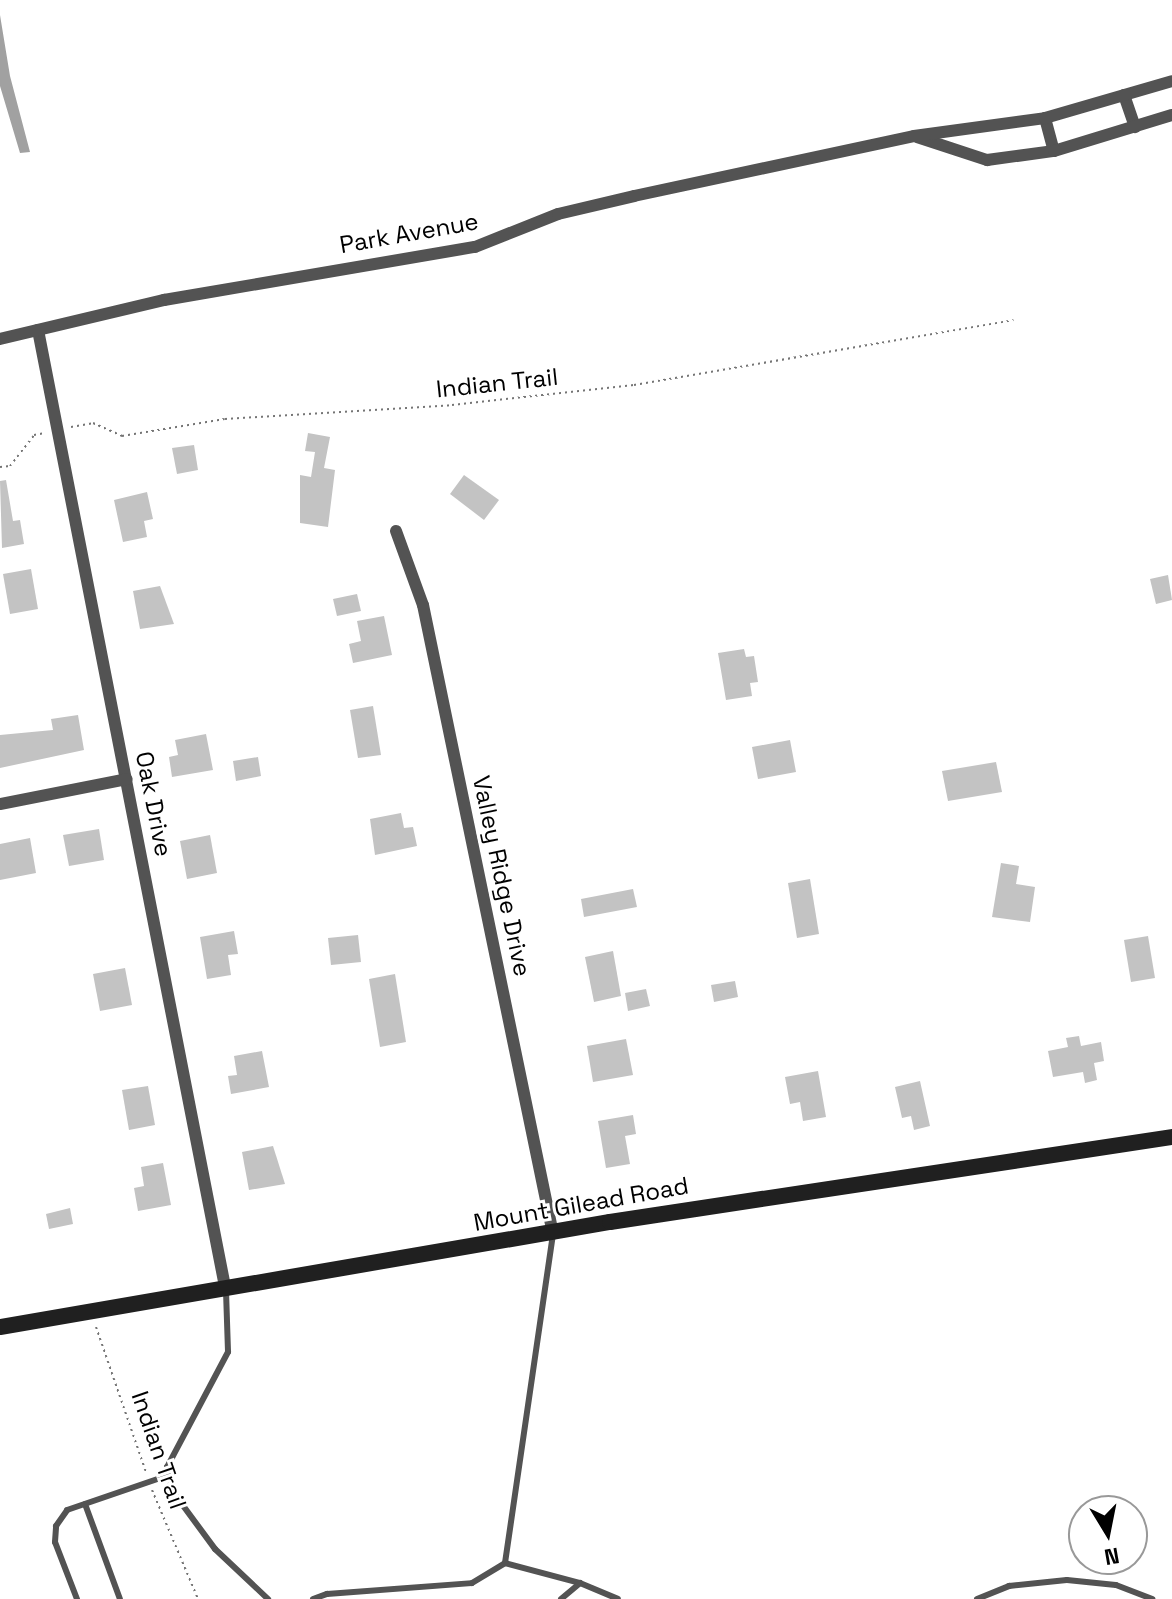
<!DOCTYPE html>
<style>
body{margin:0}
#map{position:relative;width:1172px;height:1599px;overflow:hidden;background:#fff;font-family:"Space Grotesk",sans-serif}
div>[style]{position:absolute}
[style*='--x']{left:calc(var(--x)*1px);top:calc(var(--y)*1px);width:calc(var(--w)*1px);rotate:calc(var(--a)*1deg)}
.water>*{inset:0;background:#a1a1a1}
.building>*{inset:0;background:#c3c3c3}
.path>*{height:2px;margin-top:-1px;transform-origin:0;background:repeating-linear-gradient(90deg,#757575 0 2px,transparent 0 6px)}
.service>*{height:6px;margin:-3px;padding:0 3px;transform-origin:3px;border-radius:3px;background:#535353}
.minor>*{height:12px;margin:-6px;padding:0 6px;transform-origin:6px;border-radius:6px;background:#535353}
.secondary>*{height:16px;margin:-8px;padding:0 8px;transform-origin:8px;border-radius:8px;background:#202020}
span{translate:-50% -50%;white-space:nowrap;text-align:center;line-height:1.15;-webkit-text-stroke:6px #fff;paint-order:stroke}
.street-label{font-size:24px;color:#000}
.north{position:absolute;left:1068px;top:1495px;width:80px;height:80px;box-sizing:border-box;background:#fff;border:2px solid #999;border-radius:50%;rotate:170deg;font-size:22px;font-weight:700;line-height:32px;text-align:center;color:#000}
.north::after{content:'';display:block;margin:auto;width:28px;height:36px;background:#000;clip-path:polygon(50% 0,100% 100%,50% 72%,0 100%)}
</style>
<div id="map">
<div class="water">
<div style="clip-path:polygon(0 15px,10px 76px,30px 152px,20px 153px,0 86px)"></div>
</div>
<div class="building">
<div style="clip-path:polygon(308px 433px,330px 437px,324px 468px,335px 470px,328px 527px,300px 523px,300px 475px,311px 477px,315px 452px,305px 451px)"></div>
<div style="clip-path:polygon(194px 445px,198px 470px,177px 474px,172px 448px)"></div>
<div style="clip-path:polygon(464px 475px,499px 500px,484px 520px,450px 494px)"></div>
<div style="clip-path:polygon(6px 480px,13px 521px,20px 520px,24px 544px,2px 548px,0 481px)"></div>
<div style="clip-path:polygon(147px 492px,153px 519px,144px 521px,147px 537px,123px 542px,114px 500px)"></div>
<div style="clip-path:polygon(31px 569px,38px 609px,10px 614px,3px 574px)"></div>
<div style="clip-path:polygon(1168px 575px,1172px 600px,1156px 604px,1150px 579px)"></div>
<div style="clip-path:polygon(160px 586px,174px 624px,140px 629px,133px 591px)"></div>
<div style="clip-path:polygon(357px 594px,361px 611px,337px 616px,333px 599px)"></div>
<div style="clip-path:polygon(384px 616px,392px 655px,353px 663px,349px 644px,361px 641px,357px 621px)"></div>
<div style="clip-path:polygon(744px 649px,746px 657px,754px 656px,758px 682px,750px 683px,752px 696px,726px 700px,718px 653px)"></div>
<div style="clip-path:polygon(373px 706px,381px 755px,358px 758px,350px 710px)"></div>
<div style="clip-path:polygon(78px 715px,84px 750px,0 768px,0 735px,53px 730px,51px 719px)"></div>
<div style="clip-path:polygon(206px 734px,213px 770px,172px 777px,169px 757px,178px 755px,175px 740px)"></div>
<div style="clip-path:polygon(790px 740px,796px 772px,758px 779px,752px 747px)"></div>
<div style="clip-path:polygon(258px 757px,261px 776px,236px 781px,233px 761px)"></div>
<div style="clip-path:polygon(996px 762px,1002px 792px,948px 801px,942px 771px)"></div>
<div style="clip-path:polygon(401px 813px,404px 828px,413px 827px,417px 846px,375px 855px,370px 819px)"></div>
<div style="clip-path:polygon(99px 829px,104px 860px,69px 866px,63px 835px)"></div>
<div style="clip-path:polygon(210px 835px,217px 873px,187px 879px,180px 841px)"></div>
<div style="clip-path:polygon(30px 838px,36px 873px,0 880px,0 844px)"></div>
<div style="clip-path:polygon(1001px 863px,1019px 866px,1016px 884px,1035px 887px,1030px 922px,992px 917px)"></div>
<div style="clip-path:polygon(810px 879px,819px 934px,797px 938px,788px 883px)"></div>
<div style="clip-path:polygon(633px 889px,637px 907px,584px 917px,581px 899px)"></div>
<div style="clip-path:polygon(234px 931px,238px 954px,228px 955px,231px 975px,207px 979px,200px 937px)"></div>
<div style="clip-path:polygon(358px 935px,361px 962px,331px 965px,328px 938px)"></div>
<div style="clip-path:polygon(1148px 936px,1155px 978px,1131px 982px,1124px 940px)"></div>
<div style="clip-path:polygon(613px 951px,621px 996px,594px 1002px,585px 957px)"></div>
<div style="clip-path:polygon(125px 968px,132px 1005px,100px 1011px,93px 974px)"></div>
<div style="clip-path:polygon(395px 974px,406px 1042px,380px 1047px,369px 979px)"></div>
<div style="clip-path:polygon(735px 981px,738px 997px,714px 1002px,711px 985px)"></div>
<div style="clip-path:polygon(646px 989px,650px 1006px,628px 1011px,625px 993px)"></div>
<div style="clip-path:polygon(1079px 1036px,1081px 1046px,1101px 1042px,1104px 1061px,1094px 1063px,1097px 1080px,1085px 1083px,1083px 1072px,1053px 1077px,1048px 1051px,1068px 1047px,1066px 1038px)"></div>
<div style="clip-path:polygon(626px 1039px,633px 1075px,593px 1082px,587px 1046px)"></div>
<div style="clip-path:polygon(262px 1051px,269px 1087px,231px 1094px,228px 1076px,237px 1075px,234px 1056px)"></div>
<div style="clip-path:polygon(818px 1071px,826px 1117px,803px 1121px,800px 1102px,790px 1104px,785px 1077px)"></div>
<div style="clip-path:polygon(920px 1081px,930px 1126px,914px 1130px,911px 1116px,902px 1118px,895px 1087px)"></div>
<div style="clip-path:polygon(148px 1086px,155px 1125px,129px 1130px,122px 1090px)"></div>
<div style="clip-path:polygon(633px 1115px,636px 1134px,625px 1136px,630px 1164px,606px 1168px,598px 1121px)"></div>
<div style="clip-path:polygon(273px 1146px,285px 1184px,249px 1190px,242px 1152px)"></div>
<div style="clip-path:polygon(163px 1163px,171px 1205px,138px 1211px,134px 1188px,144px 1186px,141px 1167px)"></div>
<div style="clip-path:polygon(70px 1208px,73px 1224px,49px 1229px,46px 1214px)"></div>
</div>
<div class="path">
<div style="--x:71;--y:427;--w:22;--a:-10"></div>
<div style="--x:93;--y:423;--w:32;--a:24"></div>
<div style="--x:122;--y:436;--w:104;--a:-9.4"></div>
<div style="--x:225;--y:419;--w:227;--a:-3.5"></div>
<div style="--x:452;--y:405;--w:183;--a:-6.3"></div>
<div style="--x:634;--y:385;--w:385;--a:-9.7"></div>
<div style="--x:0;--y:467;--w:10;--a:-6"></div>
<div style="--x:10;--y:466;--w:39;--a:-52"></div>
<div style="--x:34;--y:435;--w:11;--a:-10"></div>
<div style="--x:96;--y:1327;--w:153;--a:71"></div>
<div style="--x:152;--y:1490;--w:118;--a:67.1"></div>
</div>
<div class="service">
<div style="--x:553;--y:1234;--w:332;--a:98.3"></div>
<div style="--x:505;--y:1563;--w:78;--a:14.9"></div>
<div style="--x:580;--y:1583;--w:41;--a:22.8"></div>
<div style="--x:226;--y:1291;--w:61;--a:88.1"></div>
<div style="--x:228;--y:1352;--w:130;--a:117.9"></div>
<div style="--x:167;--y:1467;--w:26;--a:77"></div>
<div style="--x:173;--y:1492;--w:71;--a:53.6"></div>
<div style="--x:215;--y:1549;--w:73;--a:43.3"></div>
<div style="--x:85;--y:1504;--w:101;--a:69.8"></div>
<div style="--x:77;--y:1599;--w:61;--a:-111.1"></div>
<div style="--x:55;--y:1542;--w:16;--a:-86"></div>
<div style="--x:56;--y:1526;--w:19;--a:-55"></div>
<div style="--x:67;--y:1510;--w:108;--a:-18.9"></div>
<div style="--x:313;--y:1599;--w:15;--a:-20"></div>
<div style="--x:327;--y:1594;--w:145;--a:-4.3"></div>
<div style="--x:472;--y:1583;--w:39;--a:-31"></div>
<div style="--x:561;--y:1599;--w:25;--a:-40"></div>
<div style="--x:977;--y:1599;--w:35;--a:-22"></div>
<div style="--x:1009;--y:1586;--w:58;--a:-5.9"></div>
<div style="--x:1067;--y:1580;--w:49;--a:5.8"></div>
<div style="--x:1116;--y:1585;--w:39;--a:21"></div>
</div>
<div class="minor">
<div style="--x:1124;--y:95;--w:34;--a:71"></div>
<div style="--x:1045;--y:118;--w:34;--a:75"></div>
<div style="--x:917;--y:137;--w:74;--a:18.2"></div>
<div style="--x:987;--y:160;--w:68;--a:-7.7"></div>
<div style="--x:1054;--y:151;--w:123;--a:-17"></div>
<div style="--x:38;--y:330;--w:975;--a:78.94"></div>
<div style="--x:0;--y:339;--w:169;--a:-13.4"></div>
<div style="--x:164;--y:300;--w:315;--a:-9.7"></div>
<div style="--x:475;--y:247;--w:89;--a:-21.7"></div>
<div style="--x:558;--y:214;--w:78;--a:-13.3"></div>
<div style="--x:634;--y:196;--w:286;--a:-12.1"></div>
<div style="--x:914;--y:136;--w:132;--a:-7.8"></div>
<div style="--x:1045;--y:118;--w:132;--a:-16.2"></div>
<div style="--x:396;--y:531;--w:79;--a:70"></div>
<div style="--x:423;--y:605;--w:642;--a:78.32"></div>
<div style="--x:0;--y:804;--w:129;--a:-11.1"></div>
</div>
<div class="secondary">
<div style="--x:0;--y:1327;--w:619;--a:-9.77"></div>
<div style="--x:610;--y:1222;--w:568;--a:-8.6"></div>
</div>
<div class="street-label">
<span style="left:409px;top:233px;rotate:-10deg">Park Avenue</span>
<span style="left:497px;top:383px;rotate:-6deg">Indian Trail</span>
<span style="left:154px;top:804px;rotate:79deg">Oak Drive</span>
<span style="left:502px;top:876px;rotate:78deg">Valley Ridge Drive</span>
<span style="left:581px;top:1204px;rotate:-10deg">Mount Gilead Road</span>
<span style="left:159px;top:1450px;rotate:71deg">Indian Trail</span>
</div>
<div class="north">N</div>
</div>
